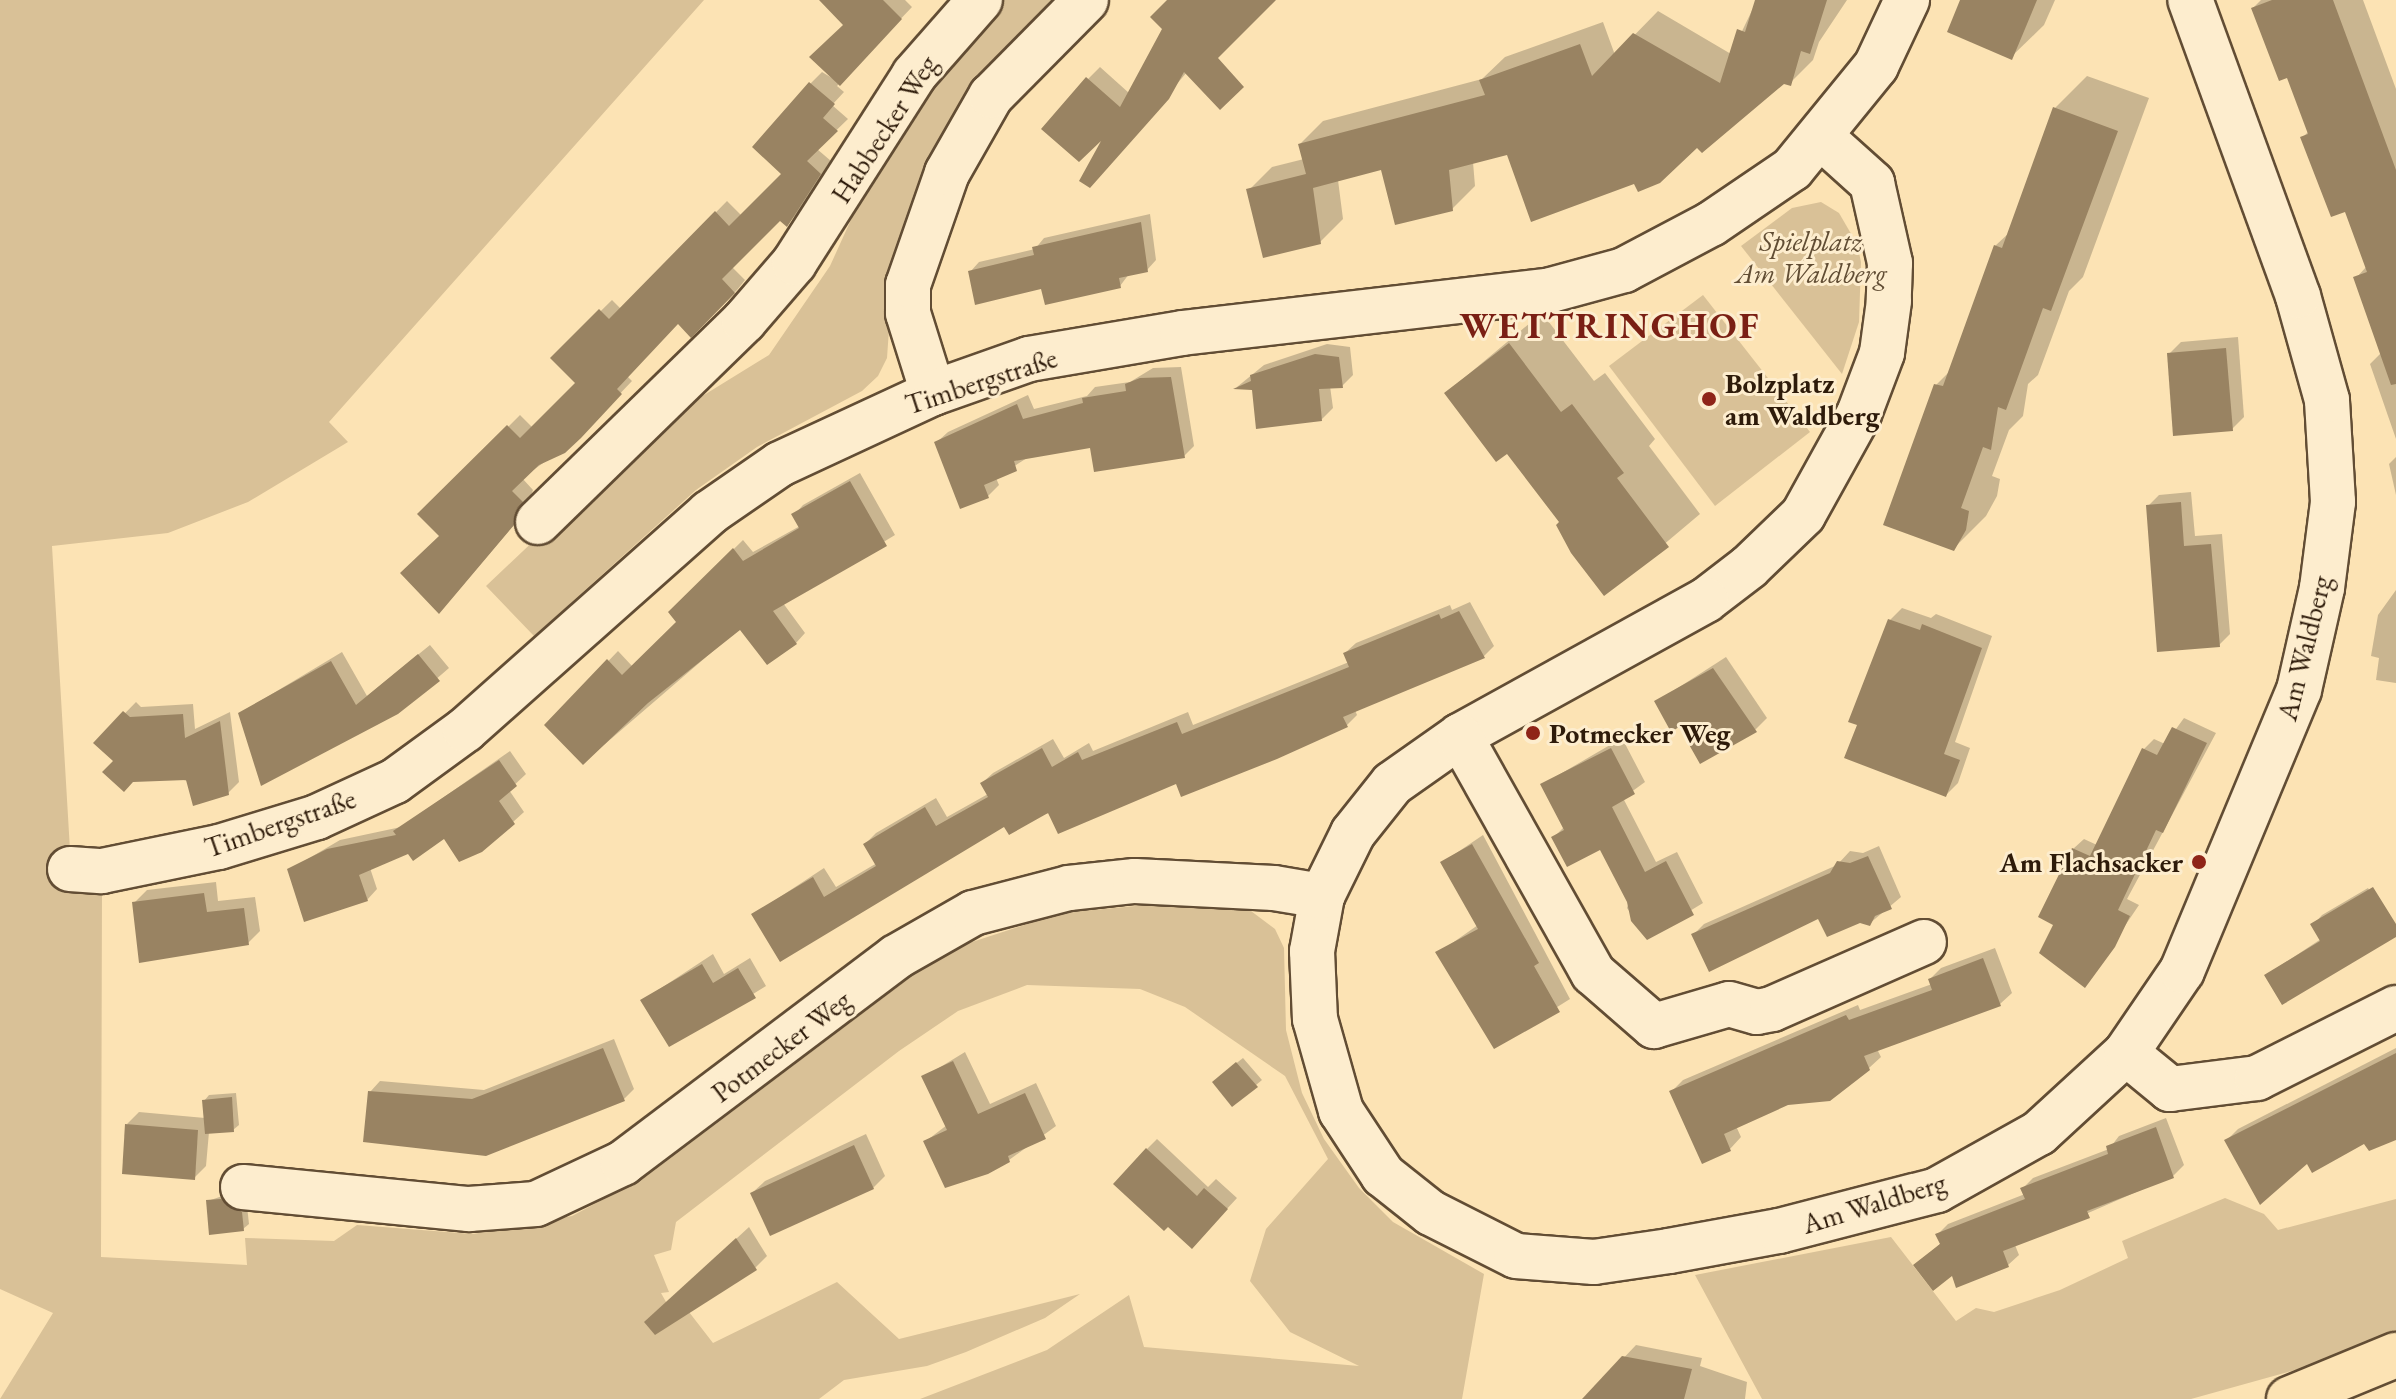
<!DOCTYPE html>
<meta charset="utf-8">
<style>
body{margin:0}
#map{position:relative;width:2396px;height:1399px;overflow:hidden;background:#fce3b4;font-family:"EB Garamond",serif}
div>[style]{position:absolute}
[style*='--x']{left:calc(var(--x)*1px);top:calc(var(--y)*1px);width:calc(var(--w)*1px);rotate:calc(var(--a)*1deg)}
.green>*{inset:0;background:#d9c197}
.shadow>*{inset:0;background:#0003}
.building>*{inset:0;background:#998362}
.roads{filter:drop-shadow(2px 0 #624d34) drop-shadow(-2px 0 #624d34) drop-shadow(0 2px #624d34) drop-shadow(0 -2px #624d34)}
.minor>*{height:44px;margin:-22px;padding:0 22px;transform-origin:22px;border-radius:22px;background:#fdedce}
.primary>*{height:44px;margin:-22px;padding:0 22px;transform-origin:22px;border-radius:22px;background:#fce3b4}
.dots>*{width:22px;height:22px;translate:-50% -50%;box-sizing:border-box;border:4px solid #fdedce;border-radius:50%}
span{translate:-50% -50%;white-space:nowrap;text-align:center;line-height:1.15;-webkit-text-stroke:6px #fdedce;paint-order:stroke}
.street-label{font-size:28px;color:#2e1b0a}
.park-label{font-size:28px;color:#614d34;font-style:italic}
.poi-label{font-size:28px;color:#2e1b0a;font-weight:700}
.left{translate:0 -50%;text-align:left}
.right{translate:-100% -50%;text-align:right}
.district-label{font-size:36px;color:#7a1f14;font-weight:700;letter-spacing:2px}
</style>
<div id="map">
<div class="green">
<div style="clip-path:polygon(0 0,704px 0,329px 422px,348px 442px,248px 502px,168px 533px,52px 546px,70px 850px,102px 890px,101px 1257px,247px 1265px,245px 1238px,334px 1241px,357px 1225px,473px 1234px,572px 1216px,647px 1176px,928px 964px,969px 943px,1061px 913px,1157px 904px,1247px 908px,1275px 929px,1284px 948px,1286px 1030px,1302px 1093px,1324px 1139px,1359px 1188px,1393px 1222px,1484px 1274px,1462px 1399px,920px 1399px,1047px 1350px,1129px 1295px,1144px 1347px,1359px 1366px,1290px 1332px,1250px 1281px,1266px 1229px,1328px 1159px,1285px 1076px,1185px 1007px,1140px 989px,1027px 985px,958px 1011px,899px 1051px,676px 1222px,671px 1250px,654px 1255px,669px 1292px,661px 1293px,675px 1318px,689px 1312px,713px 1343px,837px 1282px,899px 1339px,1080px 1294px,1045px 1318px,966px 1352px,927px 1366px,844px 1380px,819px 1399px,0 1399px,53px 1313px,0 1289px)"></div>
<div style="clip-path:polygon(999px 0,1058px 0,894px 258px,887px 358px,878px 376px,862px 391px,757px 447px,696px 490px,534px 636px,486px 586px,657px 424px,769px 355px,830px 266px,884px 147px)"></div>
<div style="clip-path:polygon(1821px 202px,1839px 213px,1857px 244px,1861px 262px,1859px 322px,1842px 374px,1741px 246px,1792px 208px)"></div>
<div style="clip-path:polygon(1703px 295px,1810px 432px,1715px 506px,1609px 366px)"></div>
<div style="clip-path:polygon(2225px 1198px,2264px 1214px,2278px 1230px,2396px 1199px,2396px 1331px,2352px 1354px,2191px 1399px,1762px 1399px,1695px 1275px,1891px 1237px,1956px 1321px,1976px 1308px,1994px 1312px,2060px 1290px,2128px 1258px,2122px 1241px)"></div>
</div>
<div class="shadow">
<div style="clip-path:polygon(821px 0,905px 0,912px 7px,837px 86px,844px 92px,832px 105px,848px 119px,817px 149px,831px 161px,798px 213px,787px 224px,780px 218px,731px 266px,745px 280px,737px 290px,691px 335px,678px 321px,627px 376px,632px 381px,577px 439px,522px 478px,533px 490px,525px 512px,450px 600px,441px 536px,420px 514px,520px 415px,533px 428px,578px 383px,553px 358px,612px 300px,621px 309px,727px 201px,742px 216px,784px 173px,810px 84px,822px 72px,837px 81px,845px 24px)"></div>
<div style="clip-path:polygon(1169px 0,1274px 0,1187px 72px,1102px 173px,1107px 133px,1088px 79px,1100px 67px,1129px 93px,1164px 29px)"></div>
<div style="clip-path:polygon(1757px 0,1847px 0,1819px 42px,1813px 60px,1790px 83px,1784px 81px,1697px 145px,1635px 181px,1508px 153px,1473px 162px,1475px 186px,1452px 209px,1383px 168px,1338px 180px,1343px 219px,1320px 242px,1249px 190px,1272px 167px,1304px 159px,1300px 144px,1323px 121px,1482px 79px,1505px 57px,1603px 22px,1615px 55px,1658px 11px,1731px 54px)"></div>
<div style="clip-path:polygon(1962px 0,2055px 0,2044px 25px,2011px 57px)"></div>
<div style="clip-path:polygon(2261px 0,2363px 0,2396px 89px,2396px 439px,2370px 364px,2382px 352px,2356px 278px,2367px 266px,2346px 210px,2302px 138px,2309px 131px,2288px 75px,2253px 8px)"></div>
<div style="clip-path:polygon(2087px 76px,2149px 98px,2083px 277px,2069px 291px,2038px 375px,2028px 384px,2023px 416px,2009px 430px,1992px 476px,2000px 479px,1997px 496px,1986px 516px,1954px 548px,1936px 385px,1951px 370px,1995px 246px,2010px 232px,2055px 108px)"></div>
<div style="clip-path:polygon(1150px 214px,1156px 260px,1147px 270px,1129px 274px,1120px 286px,1043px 286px,970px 272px,979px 262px,1035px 249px,1044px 238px)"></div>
<div style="clip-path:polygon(1542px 313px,1594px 381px,1605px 373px,1655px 439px,1649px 446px,1700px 514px,1605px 594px,1562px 522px,1507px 451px,1446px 393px)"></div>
<div style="clip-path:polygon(2238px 337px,2244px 417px,2232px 429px,2169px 354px,2181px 342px)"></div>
<div style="clip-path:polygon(1327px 344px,1350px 347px,1353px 375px,1342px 386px,1330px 386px,1333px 408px,1322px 419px,1254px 388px,1237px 387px,1264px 365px)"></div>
<div style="clip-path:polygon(1181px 367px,1194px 446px,1184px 456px,1092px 445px,1027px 458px,996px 478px,999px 485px,988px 496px,962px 506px,937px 442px,948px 432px,1028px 395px,1034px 409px,1087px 396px,1095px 387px,1130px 382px,1153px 368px)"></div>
<div style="clip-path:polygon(2396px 457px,2396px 495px,2389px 464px)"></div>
<div style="clip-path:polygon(860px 473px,895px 535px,783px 603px,805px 633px,796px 643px,741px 627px,583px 763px,547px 725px,618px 651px,633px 667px,679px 622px,670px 612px,743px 540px,753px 552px,800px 526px,794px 515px,803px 505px)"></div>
<div style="clip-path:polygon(2191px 492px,2195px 536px,2222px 534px,2230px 634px,2219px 645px,2148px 506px,2159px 495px)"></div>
<div style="clip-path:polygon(2396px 590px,2396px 683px,2376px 680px,2379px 658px,2371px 656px,2378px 615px)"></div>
<div style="clip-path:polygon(1470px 602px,1494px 646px,1484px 656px,1355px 710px,1357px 715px,1347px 725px,1177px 781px,1005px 824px,780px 959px,754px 914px,824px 868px,836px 887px,877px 863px,865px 844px,876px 833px,936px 798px,947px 817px,988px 794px,982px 783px,993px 773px,1053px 739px,1064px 758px,1089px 743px,1093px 751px,1188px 712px,1193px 725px,1349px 662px,1345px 653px,1356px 643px,1450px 605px,1452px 610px)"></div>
<div style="clip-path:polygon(1902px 608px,1931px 618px,1936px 614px,1992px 636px,1955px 742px,1970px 748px,1958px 783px,1946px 795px,1859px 723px,1890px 620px)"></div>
<div style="clip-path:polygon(430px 645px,449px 668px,397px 713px,240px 713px,342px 652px,367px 696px)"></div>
<div style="clip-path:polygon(1726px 657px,1767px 718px,1755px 730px,1656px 702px)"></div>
<div style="clip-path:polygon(136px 702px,141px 707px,193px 704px,195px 729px,230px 712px,239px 782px,228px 793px,115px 760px,96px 743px)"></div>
<div style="clip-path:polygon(2184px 718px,2216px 733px,2127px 899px,2139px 905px,2085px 985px,2056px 924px,2073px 849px,2084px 839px,2097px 845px,2144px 749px,2154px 739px,2165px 744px)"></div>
<div style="clip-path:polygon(1622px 738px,1645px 782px,1623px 798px,1656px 862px,1677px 852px,1703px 903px,1647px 937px,1627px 908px,1629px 902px,1600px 848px,1554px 837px,1565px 826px,1543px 784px)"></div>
<div style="clip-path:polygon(510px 751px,526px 774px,509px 790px,524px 812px,513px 822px,444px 837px,370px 868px,377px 889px,367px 900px,289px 870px,340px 840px,401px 827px)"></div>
<div style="clip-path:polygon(1483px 835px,1570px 999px,1495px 1046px,1438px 953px,1478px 925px,1443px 862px)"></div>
<div style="clip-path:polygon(1879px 846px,1901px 897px,1869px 924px,1819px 916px,1693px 935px,1704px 924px,1837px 865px,1850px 851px,1863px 853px)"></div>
<div style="clip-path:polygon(216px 882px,218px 901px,255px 897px,260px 931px,248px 943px,134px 903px,147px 890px)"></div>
<div style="clip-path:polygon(2368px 888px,2394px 932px,2266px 975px,2321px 939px,2313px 925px,2322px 915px)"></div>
<div style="clip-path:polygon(1995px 948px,2012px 993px,2000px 1004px,1877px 1049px,1881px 1057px,1869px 1068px,1736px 1126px,1741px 1137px,1730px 1149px,1672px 1091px,1683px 1080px,1858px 1005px,1860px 1010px,1932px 984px,1930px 979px,1941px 968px)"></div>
<div style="clip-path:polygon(713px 954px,724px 974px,750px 958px,766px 986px,670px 1045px,643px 1000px)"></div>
<div style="clip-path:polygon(614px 1039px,634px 1089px,623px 1100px,485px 1154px,370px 1092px,380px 1081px,484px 1090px)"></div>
<div style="clip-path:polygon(2396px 1048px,2396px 1121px,2308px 1161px,2227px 1140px,2238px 1129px)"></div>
<div style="clip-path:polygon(965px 1052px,990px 1104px,1036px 1083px,1056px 1126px,1009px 1160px,926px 1141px,947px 1125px,924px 1077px)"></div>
<div style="clip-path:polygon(1243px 1058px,1262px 1080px,1256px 1085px,1220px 1076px)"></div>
<div style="clip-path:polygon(236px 1093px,239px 1125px,233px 1130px,209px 1132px,206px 1166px,194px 1178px,127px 1124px,139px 1112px,205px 1118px,204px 1101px,209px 1095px)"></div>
<div style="clip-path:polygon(2166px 1118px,2184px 1165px,2173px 1176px,2015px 1245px,2019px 1255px,2008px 1265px,1953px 1273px,1916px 1265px,1941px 1243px,1938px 1234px,1948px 1224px,2025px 1194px,2023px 1188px,2033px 1178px,2109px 1149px,2119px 1136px)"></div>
<div style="clip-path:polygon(866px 1134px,885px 1176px,873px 1188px,752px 1193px,765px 1181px)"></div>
<div style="clip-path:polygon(1157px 1139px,1208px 1187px,1216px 1179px,1237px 1198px,1202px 1236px,1147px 1149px)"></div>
<div style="clip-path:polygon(228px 1194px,247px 1206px,249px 1224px,243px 1229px,208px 1201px)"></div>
<div style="clip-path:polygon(749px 1227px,767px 1256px,755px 1268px,659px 1310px)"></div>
<div style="clip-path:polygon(1636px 1345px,1702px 1358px,1700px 1366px,1747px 1382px,1745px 1399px,1597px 1399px,1599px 1384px)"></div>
</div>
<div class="building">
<div style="clip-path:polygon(819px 0,883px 0,902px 19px,840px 86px,809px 57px,843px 25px)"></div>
<div style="clip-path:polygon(1167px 0,1276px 0,1218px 58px,1244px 87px,1220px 110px,1184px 72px,1169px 99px,1090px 188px,1079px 181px,1101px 141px,1079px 162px,1041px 129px,1086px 77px,1120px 107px,1162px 29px,1150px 17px)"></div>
<div style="clip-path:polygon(1755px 0,1827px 0,1810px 54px,1801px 51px,1791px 86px,1784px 84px,1702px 153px,1697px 148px,1660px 183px,1638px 192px,1634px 184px,1531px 222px,1507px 155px,1449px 170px,1453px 211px,1395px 225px,1381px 170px,1313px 188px,1321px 244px,1263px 258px,1246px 189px,1306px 174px,1298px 144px,1485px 95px,1479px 80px,1580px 44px,1592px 76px,1633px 33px,1720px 83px,1737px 29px,1745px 32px)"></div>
<div style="clip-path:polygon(1960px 0,2037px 0,2012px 60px,1947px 32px)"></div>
<div style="clip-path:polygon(2272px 0,2333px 0,2396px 170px,2396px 384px,2391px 385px,2353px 277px,2367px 272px,2345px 212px,2331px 217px,2300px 137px,2308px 134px,2287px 78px,2279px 81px,2251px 8px)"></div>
<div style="clip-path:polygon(809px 82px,835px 104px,823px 118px,838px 131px,807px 161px,821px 174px,787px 227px,780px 221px,722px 279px,735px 293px,691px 338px,678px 324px,617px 389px,622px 394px,581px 438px,565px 453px,539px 465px,512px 491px,523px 502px,514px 525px,439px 614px,400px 573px,439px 536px,417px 514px,507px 425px,520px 438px,575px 383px,550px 358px,599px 309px,609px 319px,715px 211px,729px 226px,781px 174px,752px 147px)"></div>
<div style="clip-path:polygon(2053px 107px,2118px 131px,2051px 311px,2043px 308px,2006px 410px,1998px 407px,1991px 450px,1983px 447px,1961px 508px,1969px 511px,1966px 530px,1954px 551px,1883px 525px,1934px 384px,1943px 386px,1994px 245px,2002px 248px)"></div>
<div style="clip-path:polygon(1141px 222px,1148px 272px,1119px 278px,1121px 288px,1045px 305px,1041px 289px,975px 305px,968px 271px,1034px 255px,1032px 247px)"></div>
<div style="clip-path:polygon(1509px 343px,1561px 412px,1572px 404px,1624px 473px,1617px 478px,1669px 547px,1604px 596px,1571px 553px,1556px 525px,1559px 522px,1507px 454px,1496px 462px,1444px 393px)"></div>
<div style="clip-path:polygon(2226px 348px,2233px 431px,2173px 436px,2167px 353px)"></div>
<div style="clip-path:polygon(1315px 354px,1339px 357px,1343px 388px,1319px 389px,1322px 421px,1256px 429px,1252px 390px,1233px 389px,1251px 381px,1250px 375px)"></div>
<div style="clip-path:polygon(1171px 377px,1185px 458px,1094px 472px,1090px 448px,1014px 461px,1017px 471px,984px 485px,989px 498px,960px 509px,934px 442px,1017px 404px,1023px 419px,1083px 403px,1082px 398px,1126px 391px,1125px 384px,1140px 378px)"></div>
<div style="clip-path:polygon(850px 481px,887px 546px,773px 611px,797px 644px,767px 665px,740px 630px,648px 703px,583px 765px,544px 725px,607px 659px,622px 675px,676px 622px,668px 612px,733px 548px,743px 561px,799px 528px,791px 514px)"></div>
<div style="clip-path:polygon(2181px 502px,2184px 546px,2211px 544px,2220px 647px,2157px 652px,2146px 505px)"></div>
<div style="clip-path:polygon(1459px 611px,1485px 658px,1343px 717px,1348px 727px,1277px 759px,1181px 797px,1176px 784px,1058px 834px,1048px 813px,1009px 835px,1004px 827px,780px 962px,751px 914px,813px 877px,824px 897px,876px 866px,863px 844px,925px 807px,936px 826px,988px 797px,980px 783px,1042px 748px,1052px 767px,1078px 752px,1082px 760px,1177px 722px,1182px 734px,1349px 667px,1343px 653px,1439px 614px,1441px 619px)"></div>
<div style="clip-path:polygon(1888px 619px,1920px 630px,1922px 624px,1982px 648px,1944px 754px,1960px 760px,1946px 797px,1844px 758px,1857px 725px,1848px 722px)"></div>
<div style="clip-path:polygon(418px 654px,440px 681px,398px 714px,261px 786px,238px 713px,331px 661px,356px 705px)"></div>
<div style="clip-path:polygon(1713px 668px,1757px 732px,1700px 764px,1679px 727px,1671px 732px,1654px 701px)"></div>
<div style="clip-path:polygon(123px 711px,130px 717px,183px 714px,185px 738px,220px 721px,229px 795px,193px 806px,186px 780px,133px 782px,124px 792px,102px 772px,113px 761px,93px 743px)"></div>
<div style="clip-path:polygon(2172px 727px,2207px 743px,2163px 833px,2156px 830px,2118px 910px,2130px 916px,2115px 947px,2085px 988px,2039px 953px,2053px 925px,2038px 917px,2072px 848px,2090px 856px,2142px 748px,2157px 755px)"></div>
<div style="clip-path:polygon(1611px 748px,1635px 794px,1612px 807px,1645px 872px,1666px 861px,1694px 915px,1647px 940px,1631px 921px,1627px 902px,1600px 850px,1567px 867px,1551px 837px,1564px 830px,1540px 784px)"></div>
<div style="clip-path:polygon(499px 760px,517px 786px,499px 801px,515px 824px,482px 852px,459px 862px,444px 839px,413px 861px,408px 854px,359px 875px,368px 901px,304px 922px,287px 869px,327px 849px,396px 835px,393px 831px)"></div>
<div style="clip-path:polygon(1472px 844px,1539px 963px,1534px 966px,1560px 1012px,1494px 1049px,1435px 952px,1478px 929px,1440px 862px)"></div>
<div style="clip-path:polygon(1868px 856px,1892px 909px,1875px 916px,1870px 926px,1860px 923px,1827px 937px,1818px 919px,1709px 972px,1691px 934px,1830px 873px,1837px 861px,1850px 863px)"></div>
<div style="clip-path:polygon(2373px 887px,2396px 924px,2396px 937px,2282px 1005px,2264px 975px,2320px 941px,2310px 924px)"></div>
<div style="clip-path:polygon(204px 893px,207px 912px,244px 908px,249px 945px,139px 963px,132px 902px)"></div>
<div style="clip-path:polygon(1983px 958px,2001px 1006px,1864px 1056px,1870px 1070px,1830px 1101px,1788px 1105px,1724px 1134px,1731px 1151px,1702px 1164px,1669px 1091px,1846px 1015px,1849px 1020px,1932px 990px,1928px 979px)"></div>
<div style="clip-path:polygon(702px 964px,713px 983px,738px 968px,756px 998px,669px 1047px,640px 1000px)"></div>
<div style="clip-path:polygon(603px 1048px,625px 1101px,486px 1156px,363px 1142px,368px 1091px,472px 1099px)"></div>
<div style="clip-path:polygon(2396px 1053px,2396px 1140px,2369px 1151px,2364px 1144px,2312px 1173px,2307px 1164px,2260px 1205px,2224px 1140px)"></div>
<div style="clip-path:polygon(953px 1061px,978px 1114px,1025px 1093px,1046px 1139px,1008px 1156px,1010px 1162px,988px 1174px,945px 1188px,923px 1141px,947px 1130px,921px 1076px)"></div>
<div style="clip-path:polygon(1236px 1062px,1258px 1087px,1232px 1107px,1212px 1082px)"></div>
<div style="clip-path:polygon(232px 1097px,234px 1132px,205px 1134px,202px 1100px)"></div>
<div style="clip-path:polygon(125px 1124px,198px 1130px,195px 1180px,122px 1174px)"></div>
<div style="clip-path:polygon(2156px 1127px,2174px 1178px,2087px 1211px,2090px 1218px,2003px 1251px,2009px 1267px,1956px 1288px,1952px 1276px,1933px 1291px,1913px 1265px,1940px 1244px,1935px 1234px,2025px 1199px,2020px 1188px,2108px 1154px,2106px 1146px)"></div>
<div style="clip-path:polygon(854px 1145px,874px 1189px,770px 1236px,750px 1193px)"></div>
<div style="clip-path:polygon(1146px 1148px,1197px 1196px,1204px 1188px,1228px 1209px,1192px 1249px,1168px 1227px,1164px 1231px,1113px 1184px)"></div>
<div style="clip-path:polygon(221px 1199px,242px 1212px,244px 1231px,209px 1235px,206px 1200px)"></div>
<div style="clip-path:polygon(736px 1238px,757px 1270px,655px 1335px,644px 1322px)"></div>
<div style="clip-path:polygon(1622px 1356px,1692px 1369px,1684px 1399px,1582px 1399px)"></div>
</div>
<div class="roads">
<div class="minor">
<div style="--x:1821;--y:137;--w:69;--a:42"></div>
<div style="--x:1872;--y:183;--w:82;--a:77.3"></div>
<div style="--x:1890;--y:263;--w:38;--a:92"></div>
<div style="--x:1889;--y:301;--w:52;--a:97.7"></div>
<div style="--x:1882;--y:353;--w:65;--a:110.7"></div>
<div style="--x:1859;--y:414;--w:115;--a:119"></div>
<div style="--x:1803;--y:515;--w:75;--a:136.1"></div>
<div style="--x:1749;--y:567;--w:54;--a:142.5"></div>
<div style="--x:1706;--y:600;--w:281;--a:151.1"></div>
<div style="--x:1460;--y:736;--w:83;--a:144.8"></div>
<div style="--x:1392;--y:784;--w:63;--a:128.5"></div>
<div style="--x:1353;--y:833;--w:70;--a:116.2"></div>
<div style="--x:1322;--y:896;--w:56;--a:100.3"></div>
<div style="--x:1312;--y:951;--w:68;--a:87.5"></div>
<div style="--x:1315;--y:1019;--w:96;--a:74.2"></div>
<div style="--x:1341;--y:1111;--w:77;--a:56.7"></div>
<div style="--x:1383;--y:1175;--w:61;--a:38.4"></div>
<div style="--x:1431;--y:1213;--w:95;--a:26.8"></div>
<div style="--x:1516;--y:1256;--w:78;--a:4.4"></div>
<div style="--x:1594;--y:1262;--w:76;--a:-8.3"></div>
<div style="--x:1669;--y:1251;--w:112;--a:-10.3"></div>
<div style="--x:1779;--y:1231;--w:163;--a:-14.5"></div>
<div style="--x:1937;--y:1190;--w:117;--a:-29.2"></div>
<div style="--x:2039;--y:1133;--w:118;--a:-42.6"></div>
<div style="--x:2126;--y:1053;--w:99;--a:-55.7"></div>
<div style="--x:2182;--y:971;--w:304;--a:-67.4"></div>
<div style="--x:2299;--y:690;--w:105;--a:-77.3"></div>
<div style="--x:2322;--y:588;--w:87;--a:-82.7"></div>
<div style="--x:2333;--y:502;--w:102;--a:-93.4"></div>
<div style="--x:2327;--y:400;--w:108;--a:-105.6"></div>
<div style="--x:2298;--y:296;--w:315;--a:-110"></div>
<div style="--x:933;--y:393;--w:84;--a:-107.4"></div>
<div style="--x:908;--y:313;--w:28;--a:-90"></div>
<div style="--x:908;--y:285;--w:119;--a:-70.8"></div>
<div style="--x:947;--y:173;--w:89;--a:-60.3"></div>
<div style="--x:991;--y:96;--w:135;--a:-45.3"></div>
<div style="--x:538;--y:522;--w:288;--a:-44.3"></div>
<div style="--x:744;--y:321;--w:77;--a:-49.2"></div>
<div style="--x:794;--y:263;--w:223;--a:-57.4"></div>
<div style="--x:914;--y:75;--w:100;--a:-48.7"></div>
<div style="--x:1460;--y:736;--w:272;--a:60.7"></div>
<div style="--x:1593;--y:973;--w:81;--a:41"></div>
<div style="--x:1654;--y:1026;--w:78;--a:-16.3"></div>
<div style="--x:1729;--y:1004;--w:29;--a:16"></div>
<div style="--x:1757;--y:1012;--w:15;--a:-11"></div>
<div style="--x:1772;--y:1009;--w:166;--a:-23.8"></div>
<div style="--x:70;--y:869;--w:32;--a:4"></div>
<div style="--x:102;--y:871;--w:119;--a:-11.6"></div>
<div style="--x:219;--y:847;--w:102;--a:-17"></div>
<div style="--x:317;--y:817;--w:86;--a:-24.8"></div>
<div style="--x:395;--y:781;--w:87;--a:-36.1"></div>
<div style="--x:465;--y:730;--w:327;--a:-41.6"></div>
<div style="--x:709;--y:513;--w:86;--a:-34.6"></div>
<div style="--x:780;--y:464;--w:169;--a:-24.9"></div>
<div style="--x:933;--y:393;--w:102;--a:-19.5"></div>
<div style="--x:1029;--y:359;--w:155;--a:-9.6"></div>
<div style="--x:1182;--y:333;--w:371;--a:-6.6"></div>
<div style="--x:1551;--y:290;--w:76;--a:-15.3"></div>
<div style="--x:1624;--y:270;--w:98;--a:-27.9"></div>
<div style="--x:1711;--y:224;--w:98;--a:-34.2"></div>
<div style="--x:1792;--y:169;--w:133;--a:-50.8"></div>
<div style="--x:1876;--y:66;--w:73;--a:-64.8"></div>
<div style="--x:2126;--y:1053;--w:57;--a:39.3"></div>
<div style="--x:2170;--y:1089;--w:88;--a:-7.2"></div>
<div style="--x:2257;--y:1078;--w:156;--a:-26.7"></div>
<div style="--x:243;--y:1187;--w:227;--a:5.6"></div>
<div style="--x:469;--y:1209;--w:67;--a:-4.3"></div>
<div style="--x:536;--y:1204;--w:96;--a:-25.2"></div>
<div style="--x:623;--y:1163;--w:342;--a:-37"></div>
<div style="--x:896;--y:957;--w:89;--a:-29.7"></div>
<div style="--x:973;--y:913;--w:99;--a:-14.6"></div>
<div style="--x:1069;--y:888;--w:66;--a:-6.1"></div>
<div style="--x:1135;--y:881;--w:139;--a:2.9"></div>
<div style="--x:1274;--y:888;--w:49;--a:9.5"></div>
</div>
<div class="primary">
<div style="--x:2289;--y:1399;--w:116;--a:-22.4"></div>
</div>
</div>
<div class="dots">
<div style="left:1709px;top:399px;background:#8f2418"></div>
<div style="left:1533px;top:733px;background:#8f2418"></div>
<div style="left:2199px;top:862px;background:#8f2418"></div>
</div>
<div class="street-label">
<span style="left:884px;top:129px;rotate:-57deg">Habbecker Weg</span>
<span style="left:981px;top:381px;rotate:-18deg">Timbergstraße</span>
<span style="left:2304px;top:648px;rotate:-76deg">Am Waldberg</span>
<span style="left:280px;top:823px;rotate:-19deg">Timbergstraße</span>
<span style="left:781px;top:1046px;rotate:-37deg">Potmecker Weg</span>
<span style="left:1874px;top:1203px;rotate:-17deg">Am Waldberg</span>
</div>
<div class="park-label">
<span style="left:1811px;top:257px">Spielplatz<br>Am Waldberg</span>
</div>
<div class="poi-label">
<span class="left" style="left:1725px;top:399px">Bolzplatz<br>am Waldberg</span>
<span class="left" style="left:1549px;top:733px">Potmecker Weg</span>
<span class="right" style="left:2183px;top:862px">Am Flachsacker</span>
</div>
<div class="district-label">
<span style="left:1610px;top:326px">WETTRINGHOF</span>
</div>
</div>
